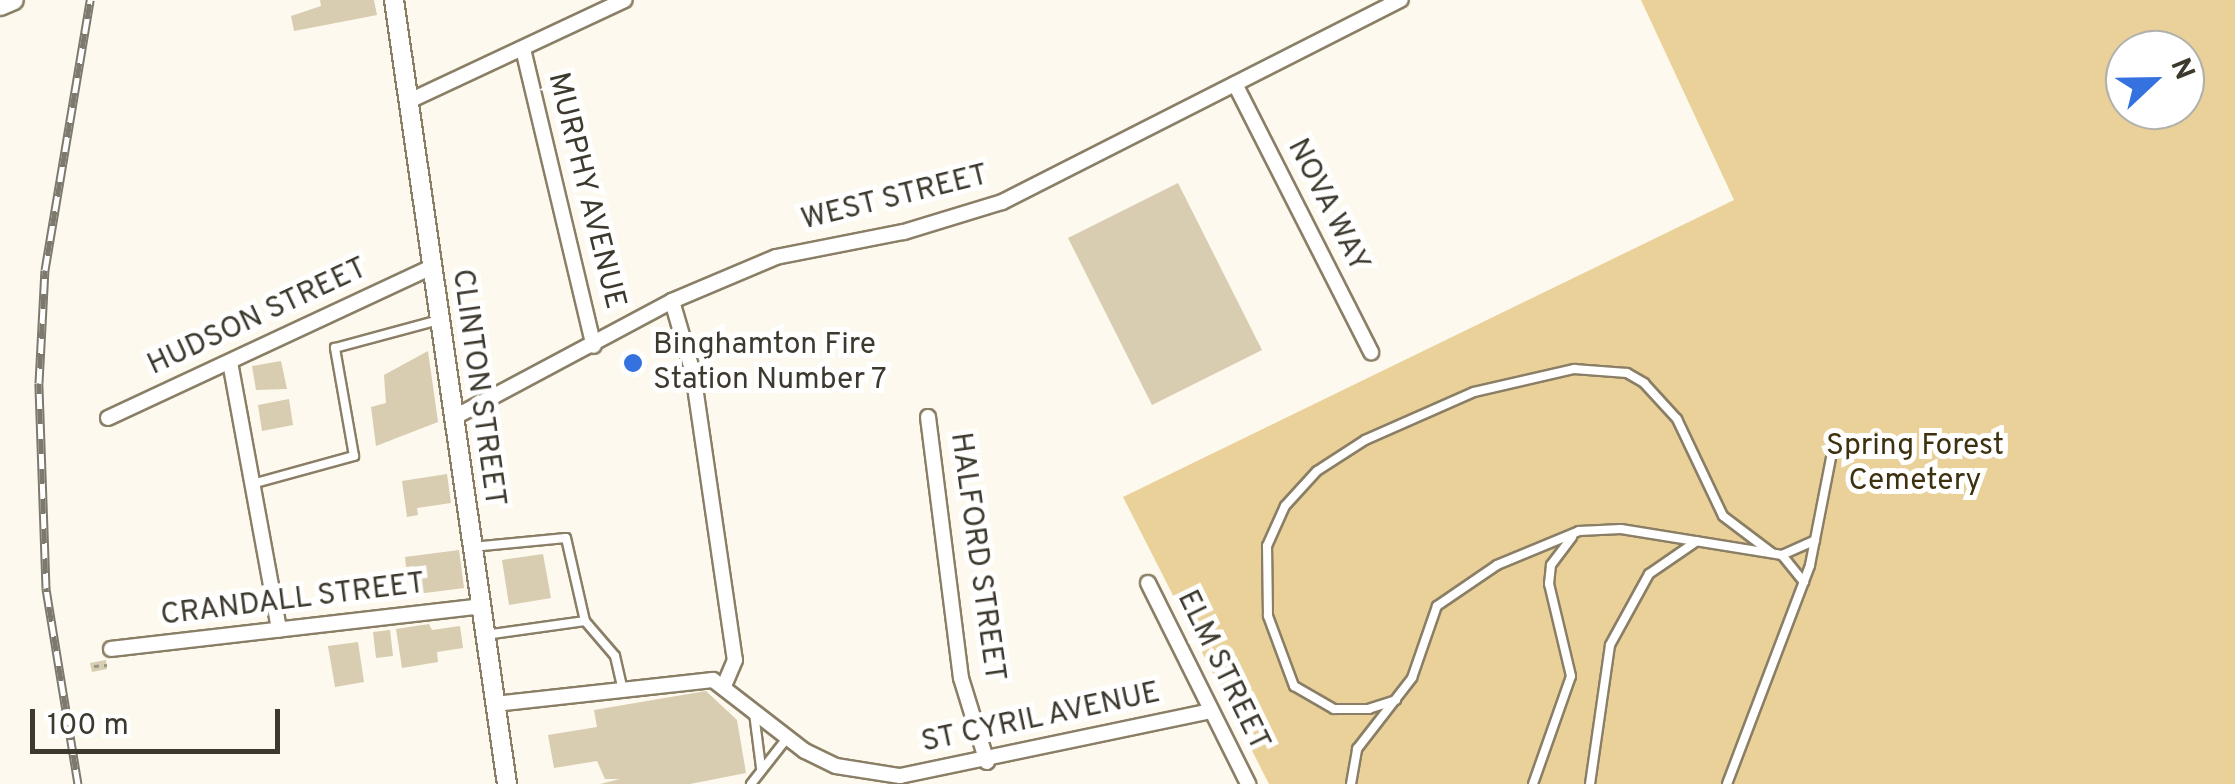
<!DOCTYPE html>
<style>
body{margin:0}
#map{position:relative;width:2235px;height:784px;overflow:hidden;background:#fef9ee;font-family:Overpass,sans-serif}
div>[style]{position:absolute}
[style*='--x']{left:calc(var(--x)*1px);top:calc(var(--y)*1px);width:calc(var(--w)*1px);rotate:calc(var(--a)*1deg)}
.green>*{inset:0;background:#e9d199}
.building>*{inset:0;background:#d8ccb1}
.path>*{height:2.5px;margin-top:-1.25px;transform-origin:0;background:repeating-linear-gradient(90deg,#9a958a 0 5px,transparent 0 10px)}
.roads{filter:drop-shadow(2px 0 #8a7f66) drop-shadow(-2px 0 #8a7f66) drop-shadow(0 2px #8a7f66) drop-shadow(0 -2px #8a7f66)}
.service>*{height:8px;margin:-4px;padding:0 4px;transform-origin:4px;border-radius:4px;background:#fff}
.minor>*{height:14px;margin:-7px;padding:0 7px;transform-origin:7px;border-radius:7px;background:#fff}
.tertiary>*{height:18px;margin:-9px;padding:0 9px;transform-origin:9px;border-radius:9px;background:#fff}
.rail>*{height:9px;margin-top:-4.5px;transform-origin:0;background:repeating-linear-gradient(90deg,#fff 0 15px,#7e796e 0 30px);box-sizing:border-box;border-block:2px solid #7e796e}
.dots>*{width:28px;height:28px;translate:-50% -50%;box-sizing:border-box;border:5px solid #fff;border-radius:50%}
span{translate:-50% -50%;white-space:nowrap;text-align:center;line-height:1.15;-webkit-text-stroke:10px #fff;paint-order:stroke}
.street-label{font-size:30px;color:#3e392e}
.poi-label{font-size:30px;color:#3e392e}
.left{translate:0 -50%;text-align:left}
.park-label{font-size:30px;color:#3e310f}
.north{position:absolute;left:2105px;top:30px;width:100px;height:100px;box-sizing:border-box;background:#fff;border:2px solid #b2b0ab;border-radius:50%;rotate:68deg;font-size:28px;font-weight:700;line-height:40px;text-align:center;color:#3e392e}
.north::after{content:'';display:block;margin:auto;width:35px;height:45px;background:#3571df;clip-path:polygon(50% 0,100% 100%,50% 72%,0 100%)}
.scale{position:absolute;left:30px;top:709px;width:250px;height:45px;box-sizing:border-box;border:5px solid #3e392e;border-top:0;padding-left:12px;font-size:30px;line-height:35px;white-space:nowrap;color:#3e392e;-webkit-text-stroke:8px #fff;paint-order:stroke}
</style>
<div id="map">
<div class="green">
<div style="clip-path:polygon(evenodd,1641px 0,2235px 0,2235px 784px,1269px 784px,1123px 497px,1734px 200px,1641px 0,2125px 50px,2185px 50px,2185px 110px,2125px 110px,2125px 50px)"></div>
</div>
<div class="building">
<div style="clip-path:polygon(320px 0,374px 0,377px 15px,294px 31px,291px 16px,321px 6px)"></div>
<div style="clip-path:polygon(1178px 183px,1262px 350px,1152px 405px,1068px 238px)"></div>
<div style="clip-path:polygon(428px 351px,438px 422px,376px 446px,371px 407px,386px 403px,384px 375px)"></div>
<div style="clip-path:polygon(281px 361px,287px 389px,256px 390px,252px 366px)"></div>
<div style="clip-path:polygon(289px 399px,293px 425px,262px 431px,258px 405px)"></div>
<div style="clip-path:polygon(447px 474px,451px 503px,417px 508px,418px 515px,407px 517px,402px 481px)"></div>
<div style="clip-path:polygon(459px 550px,464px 588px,417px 594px,414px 566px,406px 567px,405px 557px)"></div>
<div style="clip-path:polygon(543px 554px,551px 598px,509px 605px,502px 560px)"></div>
<div style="clip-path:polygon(429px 624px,432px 630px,460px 626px,463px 648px,437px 652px,438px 662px,402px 668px,396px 629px)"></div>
<div style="clip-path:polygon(390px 630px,393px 656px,376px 658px,373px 632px)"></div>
<div style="clip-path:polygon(358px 642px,364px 682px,335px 687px,328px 646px)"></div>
<div style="clip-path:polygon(106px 660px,107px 669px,92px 672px,90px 663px)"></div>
<div style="clip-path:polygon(706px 691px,737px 720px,746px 773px,690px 784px,600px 784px,620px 779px,605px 779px,597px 761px,554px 768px,548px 735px,597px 727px,594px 710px)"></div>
</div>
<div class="path">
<div style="--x:94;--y:666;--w:13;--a:-4"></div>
</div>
<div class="roads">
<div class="service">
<div style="--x:252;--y:484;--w:106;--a:-15.4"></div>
<div style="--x:354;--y:456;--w:110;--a:-100"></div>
<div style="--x:335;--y:348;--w:108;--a:-15.1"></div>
<div style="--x:472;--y:547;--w:94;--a:-5.5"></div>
<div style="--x:566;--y:538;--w:85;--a:77.1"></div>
<div style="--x:585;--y:621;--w:46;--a:49.4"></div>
<div style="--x:615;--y:656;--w:32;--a:77"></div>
<div style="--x:1782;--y:555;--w:36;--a:-24"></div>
<div style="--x:485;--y:635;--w:101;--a:-8"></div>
<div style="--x:1396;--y:700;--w:28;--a:162"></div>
<div style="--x:1369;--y:709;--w:35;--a:180"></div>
<div style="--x:1334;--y:709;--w:46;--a:-150.1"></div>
<div style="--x:1294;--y:686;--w:75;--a:-110.4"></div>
<div style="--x:1268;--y:616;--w:70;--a:-90.8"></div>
<div style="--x:1267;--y:546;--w:44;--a:-65.8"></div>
<div style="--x:1285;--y:506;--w:47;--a:-47.6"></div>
<div style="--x:1317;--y:471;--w:57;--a:-32.9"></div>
<div style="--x:1365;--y:440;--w:119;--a:-23.8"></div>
<div style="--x:1474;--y:392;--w:103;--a:-13"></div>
<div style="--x:1574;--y:369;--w:53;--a:4.3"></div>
<div style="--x:1627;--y:373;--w:20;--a:30"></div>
<div style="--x:1644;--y:383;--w:49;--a:47.5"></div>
<div style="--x:1677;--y:419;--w:107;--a:64.6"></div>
<div style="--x:1723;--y:516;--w:61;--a:37.1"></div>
<div style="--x:754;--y:713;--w:55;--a:82.7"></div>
<div style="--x:751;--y:784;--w:60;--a:-51.8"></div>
<div style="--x:1351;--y:784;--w:36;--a:-80"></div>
<div style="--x:1357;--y:749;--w:90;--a:-52.2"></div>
<div style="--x:1412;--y:678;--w:76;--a:-70.9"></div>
<div style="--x:1437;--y:606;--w:73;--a:-34.3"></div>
<div style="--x:1497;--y:565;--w:89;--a:-22.5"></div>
<div style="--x:1579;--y:531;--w:42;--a:-2.7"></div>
<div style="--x:1621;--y:529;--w:163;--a:9.2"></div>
<div style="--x:1782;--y:555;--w:35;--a:51"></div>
<div style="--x:1533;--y:784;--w:114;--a:-70.6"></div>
<div style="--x:1571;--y:676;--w:95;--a:-103.4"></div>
<div style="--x:1549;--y:584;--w:19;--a:-84"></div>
<div style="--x:1551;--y:565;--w:35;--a:-53"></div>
<div style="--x:1590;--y:784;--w:140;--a:-81.8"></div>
<div style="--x:1610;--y:645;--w:81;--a:-61.2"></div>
<div style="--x:1649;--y:574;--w:58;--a:-34.5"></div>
<div style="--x:1727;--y:784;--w:234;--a:-69.2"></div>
<div style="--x:1810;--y:565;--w:119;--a:-78.9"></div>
</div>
<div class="minor">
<div style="--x:523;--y:49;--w:305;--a:76.6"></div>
<div style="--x:1235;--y:84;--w:301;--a:63.1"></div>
<div style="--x:409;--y:101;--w:238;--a:-25.1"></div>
<div style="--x:672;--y:301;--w:75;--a:73.7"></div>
<div style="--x:693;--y:373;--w:290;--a:81.7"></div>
<div style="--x:735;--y:660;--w:25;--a:113"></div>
<div style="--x:230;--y:362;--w:272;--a:79.6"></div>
<div style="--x:928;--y:417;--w:263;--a:82.8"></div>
<div style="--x:961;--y:678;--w:88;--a:72.8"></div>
<div style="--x:108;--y:418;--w:357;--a:-25"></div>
<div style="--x:453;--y:418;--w:248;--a:-28.1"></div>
<div style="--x:672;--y:301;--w:113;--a:-22.9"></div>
<div style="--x:776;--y:257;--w:130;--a:-11.1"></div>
<div style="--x:904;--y:232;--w:102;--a:-17"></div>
<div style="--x:1002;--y:202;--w:447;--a:-26.9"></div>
<div style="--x:1148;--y:583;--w:225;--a:63.5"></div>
<div style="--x:111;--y:649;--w:372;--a:-6.6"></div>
<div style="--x:495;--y:704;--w:219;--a:-6.3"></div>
<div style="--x:713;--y:680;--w:116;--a:37.7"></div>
<div style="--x:805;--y:751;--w:34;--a:26"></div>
<div style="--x:836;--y:766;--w:65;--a:8.9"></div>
<div style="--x:900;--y:776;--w:317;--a:-11.8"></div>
</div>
<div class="tertiary">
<div style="--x:394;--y:0;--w:792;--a:81.8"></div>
<div style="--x:0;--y:6;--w:15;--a:-23"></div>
</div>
</div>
<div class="rail">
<div style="--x:78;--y:784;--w:199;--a:-99.3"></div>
<div style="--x:46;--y:588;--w:205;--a:-92"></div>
<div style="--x:39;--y:383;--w:113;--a:-87"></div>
<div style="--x:45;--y:270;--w:274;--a:-80.5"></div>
</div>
<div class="dots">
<div style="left:633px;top:363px;background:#3571df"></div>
</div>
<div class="street-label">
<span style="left:585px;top:191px;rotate:76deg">MURPHY AVENUE</span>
<span style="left:895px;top:199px;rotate:-14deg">WEST STREET</span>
<span style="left:1327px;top:206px;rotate:63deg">NOVA WAY</span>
<span style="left:258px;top:318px;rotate:-25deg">HUDSON STREET</span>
<span style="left:477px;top:388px;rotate:82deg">CLINTON STREET</span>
<span style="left:976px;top:557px;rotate:82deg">HALFORD STREET</span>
<span style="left:293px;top:601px;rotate:-7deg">CRANDALL STREET</span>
<span style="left:1222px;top:671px;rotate:64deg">ELM STREET</span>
<span style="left:1041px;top:719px;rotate:-12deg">ST CYRIL AVENUE</span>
</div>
<div class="poi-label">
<span class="left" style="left:653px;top:363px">Binghamton Fire<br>Station Number 7</span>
</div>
<div class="park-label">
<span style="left:1915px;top:464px">Spring Forest<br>Cemetery</span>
</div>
<div class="north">N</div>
<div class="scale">100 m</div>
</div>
